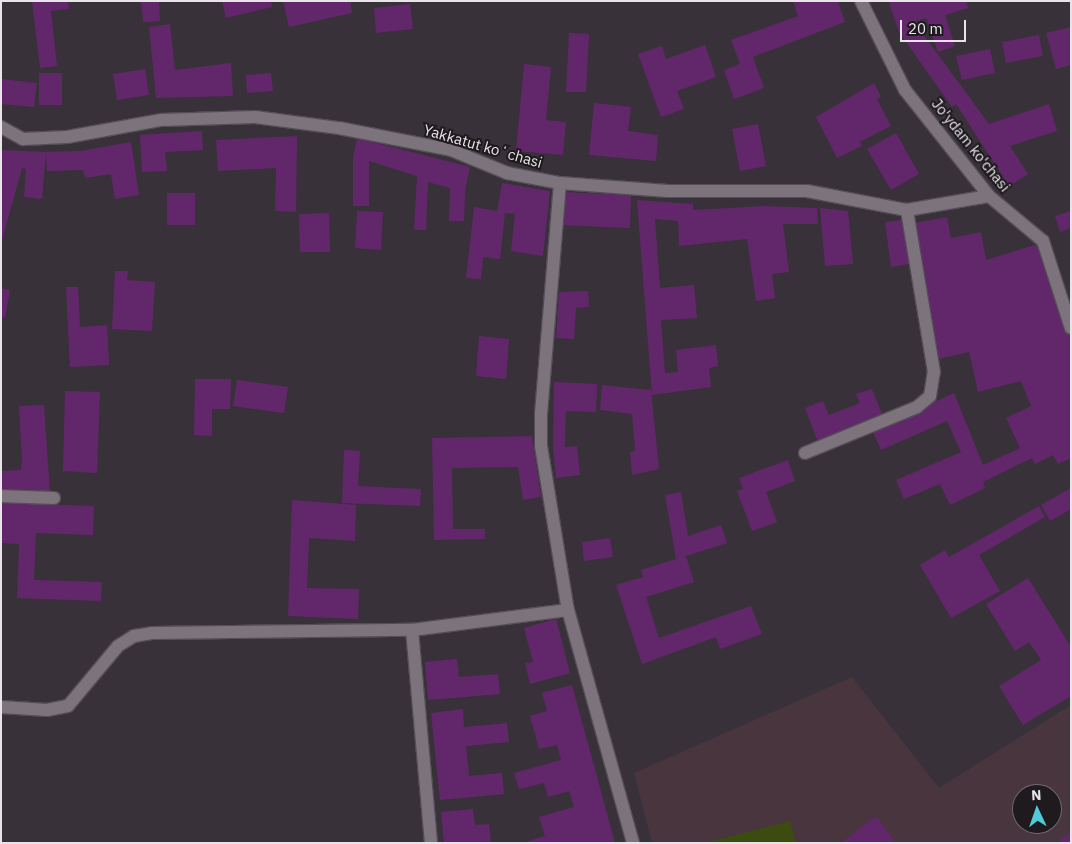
<!DOCTYPE html>
<meta charset="utf-8">
<style>
body{margin:0}
#map{position:relative;width:1072px;height:844px;overflow:hidden;background:#39313a;font-family:"IBM Plex Sans",sans-serif}
div>[style]{position:absolute}
[style*='--x']{left:calc(var(--x)*1px);top:calc(var(--y)*1px);width:calc(var(--w)*1px);rotate:calc(var(--a)*1deg)}
.education>*{inset:0;background:#48353e}
.green>*{inset:0;background:#3c4b10}
.building>*{inset:0;background:#62276a}
.roads{filter:drop-shadow(1px 0 #544e55) drop-shadow(-1px 0 #544e55) drop-shadow(0 1px #544e55) drop-shadow(0 -1px #544e55)}
.minor>*{height:12px;margin:-6px;padding:0 6px;transform-origin:6px;border-radius:6px;background:#7c737d}
span{translate:-50% -50%;white-space:nowrap;text-align:center;line-height:1.15;-webkit-text-stroke:4px #1e1a1e;paint-order:stroke}
.street-label{font-size:15px;color:#e9e4ea}
.frame{position:absolute;inset:0;border:2px solid #e9e4ea;pointer-events:none}
.north{position:absolute;left:1012px;top:784px;width:50px;height:50px;box-sizing:border-box;background:#1e1a1e;border:1px solid #6f6b70;border-radius:50%;rotate:357deg;font-size:14px;font-weight:700;line-height:20px;text-align:center;color:#e9e4ea}
.north::after{content:'';display:block;margin:auto;width:18px;height:22px;background:#52cbd9;clip-path:polygon(50% 0,100% 100%,50% 72%,0 100%)}
.scale{position:absolute;left:900px;top:20px;width:66px;height:22px;box-sizing:border-box;border:2px solid #e9e4ea;border-top:0;padding-left:6px;font-size:15px;line-height:18px;white-space:nowrap;color:#e9e4ea;-webkit-text-stroke:4px #1e1a1e;paint-order:stroke}
</style>
<div id="map">
<div class="education">
<div style="clip-path:polygon(evenodd,852px 677px,939px 788px,1071px 705px,1071px 843px,652px 843px,634px 773px,852px 677px,1022px 794px,1052px 794px,1052px 824px,1022px 824px,1022px 794px)"></div>
</div>
<div class="green">
<div style="clip-path:polygon(790px 821px,796px 843px,704px 843px)"></div>
</div>
<div class="building">
<div style="clip-path:polygon(32px 1px,68px 1px,69px 9px,51px 11px,57px 66px,40px 68px)"></div>
<div style="clip-path:polygon(141px 1px,159px 1px,160px 21px,143px 22px)"></div>
<div style="clip-path:polygon(222px 1px,271px 1px,272px 7px,226px 18px)"></div>
<div style="clip-path:polygon(283px 1px,350px 1px,352px 13px,289px 27px)"></div>
<div style="clip-path:polygon(793px 1px,838px 1px,845px 22px,753px 57px,764px 88px,734px 99px,724px 70px,740px 64px,731px 40px,798px 16px)"></div>
<div style="clip-path:polygon(894px 1px,966px 1px,968px 8px,945px 15px,955px 46px,938px 52px,926px 18px,914px 22px,989px 124px,1049px 104px,1057px 131px,1010px 146px,1028px 174px,1009px 186px,956px 104px,952px 107px,899px 32px,889px 3px)"></div>
<div style="clip-path:polygon(410px 4px,413px 29px,376px 33px,374px 8px)"></div>
<div style="clip-path:polygon(170px 24px,175px 70px,231px 63px,233px 96px,156px 98px,149px 27px)"></div>
<div style="clip-path:polygon(1071px 27px,1071px 65px,1056px 69px,1046px 33px)"></div>
<div style="clip-path:polygon(569px 33px,589px 34px,586px 92px,566px 92px)"></div>
<div style="clip-path:polygon(1039px 35px,1043px 56px,1006px 63px,1002px 42px)"></div>
<div style="clip-path:polygon(705px 45px,716px 77px,677px 91px,684px 109px,661px 117px,638px 54px,662px 46px,666px 59px)"></div>
<div style="clip-path:polygon(990px 49px,995px 73px,962px 80px,956px 56px)"></div>
<div style="clip-path:polygon(524px 64px,551px 67px,546px 120px,566px 122px,563px 155px,516px 151px)"></div>
<div style="clip-path:polygon(145px 69px,149px 95px,117px 100px,113px 74px)"></div>
<div style="clip-path:polygon(39px 73px,62px 73px,62px 105px,39px 105px)"></div>
<div style="clip-path:polygon(271px 73px,273px 91px,247px 93px,246px 75px)"></div>
<div style="clip-path:polygon(1px 79px,37px 83px,34px 107px,1px 104px)"></div>
<div style="clip-path:polygon(874px 83px,881px 97px,877px 99px,891px 126px,860px 142px,862px 146px,837px 158px,816px 117px)"></div>
<div style="clip-path:polygon(594px 103px,631px 107px,628px 131px,658px 135px,656px 161px,589px 155px)"></div>
<div style="clip-path:polygon(758px 124px,766px 166px,740px 171px,732px 129px)"></div>
<div style="clip-path:polygon(202px 131px,203px 150px,165px 152px,167px 171px,142px 172px,140px 135px)"></div>
<div style="clip-path:polygon(896px 133px,919px 174px,891px 190px,867px 149px)"></div>
<div style="clip-path:polygon(297px 136px,296px 212px,275px 211px,276px 168px,218px 171px,216px 140px)"></div>
<div style="clip-path:polygon(357px 138px,470px 167px,465px 191px,464px 221px,449px 221px,450px 188px,428px 182px,426px 230px,414px 230px,417px 176px,369px 161px,369px 206px,353px 206px,353px 158px)"></div>
<div style="clip-path:polygon(131px 142px,139px 195px,115px 199px,111px 174px,85px 178px,83px 170px,47px 171px,46px 152px,80px 151px)"></div>
<div style="clip-path:polygon(1px 150px,46px 152px,42px 199px,24px 197px,26px 169px,22px 168px,2px 240px)"></div>
<div style="clip-path:polygon(502px 183px,550px 191px,543px 256px,511px 251px,515px 214px,505px 213px,500px 259px,483px 257px,481px 279px,466px 278px,474px 207px,497px 211px)"></div>
<div style="clip-path:polygon(562px 192px,631px 195px,630px 228px,561px 225px)"></div>
<div style="clip-path:polygon(167px 193px,195px 193px,195px 225px,167px 225px)"></div>
<div style="clip-path:polygon(637px 200px,693px 204px,693px 210px,764px 206px,817px 208px,818px 224px,783px 224px,789px 272px,772px 274px,775px 298px,756px 301px,747px 239px,679px 246px,678px 221px,655px 219px,660px 288px,694px 285px,697px 318px,661px 320px,665px 373px,678px 372px,676px 350px,716px 345px,718px 366px,709px 368px,711px 387px,652px 395px)"></div>
<div style="clip-path:polygon(820px 208px,848px 211px,853px 264px,825px 266px)"></div>
<div style="clip-path:polygon(357px 211px,383px 212px,381px 250px,355px 248px)"></div>
<div style="clip-path:polygon(1071px 211px,1071px 228px,1060px 232px,1055px 216px)"></div>
<div style="clip-path:polygon(329px 213px,330px 252px,300px 252px,299px 214px)"></div>
<div style="clip-path:polygon(947px 217px,951px 238px,981px 232px,986px 260px,1038px 244px,1071px 340px,1071px 458px,1058px 464px,1053px 455px,1035px 464px,1032px 458px,983px 482px,985px 488px,950px 505px,940px 484px,904px 499px,896px 480px,961px 452px,947px 421px,881px 450px,872px 430px,954px 393px,983px 465px,1020px 448px,1006px 418px,1031px 406px,1021px 381px,978px 392px,969px 352px,938px 359px,914px 223px)"></div>
<div style="clip-path:polygon(903px 220px,909px 264px,891px 267px,885px 222px)"></div>
<div style="clip-path:polygon(115px 271px,128px 271px,127px 280px,155px 282px,152px 331px,112px 329px)"></div>
<div style="clip-path:polygon(66px 287px,78px 287px,80px 327px,107px 325px,109px 365px,70px 367px)"></div>
<div style="clip-path:polygon(1px 288px,10px 290px,5px 318px,1px 317px)"></div>
<div style="clip-path:polygon(588px 291px,589px 307px,576px 308px,574px 339px,556px 338px,559px 292px)"></div>
<div style="clip-path:polygon(479px 336px,509px 339px,506px 379px,476px 376px)"></div>
<div style="clip-path:polygon(195px 379px,231px 379px,230px 409px,212px 409px,212px 436px,194px 435px)"></div>
<div style="clip-path:polygon(237px 380px,288px 387px,284px 413px,233px 406px)"></div>
<div style="clip-path:polygon(554px 382px,597px 384px,596px 412px,566px 411px,565px 447px,577px 446px,580px 475px,556px 478px,553px 448px)"></div>
<div style="clip-path:polygon(602px 385px,651px 390px,659px 469px,632px 475px,630px 452px,635px 451px,632px 414px,600px 410px)"></div>
<div style="clip-path:polygon(872px 389px,883px 417px,818px 442px,805px 408px,823px 401px,829px 415px,860px 403px,856px 394px)"></div>
<div style="clip-path:polygon(65px 391px,100px 392px,97px 473px,63px 471px)"></div>
<div style="clip-path:polygon(44px 405px,50px 493px,1px 496px,1px 471px,21px 470px,22px 461px,19px 406px)"></div>
<div style="clip-path:polygon(532px 436px,541px 497px,523px 500px,518px 467px,452px 468px,453px 529px,485px 529px,485px 539px,434px 540px,432px 438px)"></div>
<div style="clip-path:polygon(344px 450px,360px 451px,358px 486px,421px 489px,420px 506px,342px 503px)"></div>
<div style="clip-path:polygon(788px 460px,795px 481px,766px 492px,777px 522px,752px 531px,737px 491px,743px 489px,739px 478px)"></div>
<div style="clip-path:polygon(1071px 488px,1071px 509px,1050px 521px,1041px 505px)"></div>
<div style="clip-path:polygon(681px 492px,688px 536px,721px 525px,727px 543px,686px 556px,694px 582px,646px 597px,659px 638px,751px 606px,762px 634px,720px 649px,716px 637px,642px 664px,616px 585px,643px 577px,641px 570px,676px 559px,665px 495px)"></div>
<div style="clip-path:polygon(292px 500px,356px 505px,355px 541px,309px 538px,307px 588px,359px 589px,358px 619px,288px 616px)"></div>
<div style="clip-path:polygon(1px 503px,94px 506px,93px 535px,36px 533px,34px 580px,102px 582px,101px 601px,17px 598px,19px 544px,1px 543px)"></div>
<div style="clip-path:polygon(1039px 506px,1045px 517px,979px 555px,1000px 591px,951px 618px,920px 565px,945px 550px,949px 557px)"></div>
<div style="clip-path:polygon(610px 538px,613px 557px,584px 561px,582px 542px)"></div>
<div style="clip-path:polygon(1028px 578px,1071px 647px,1071px 696px,1023px 725px,999px 686px,1041px 660px,1029px 642px,1015px 651px,986px 604px)"></div>
<div style="clip-path:polygon(556px 619px,570px 673px,530px 684px,525px 663px,533px 662px,524px 628px)"></div>
<div style="clip-path:polygon(457px 659px,459px 677px,498px 674px,500px 694px,428px 700px,425px 662px)"></div>
<div style="clip-path:polygon(572px 685px,615px 843px,523px 843px,545px 836px,539px 817px,574px 807px,569px 791px,548px 797px,544px 783px,519px 789px,514px 773px,561px 760px,557px 745px,539px 749px,530px 716px,547px 711px,542px 693px)"></div>
<div style="clip-path:polygon(463px 709px,464px 727px,507px 723px,509px 742px,466px 746px,469px 776px,502px 773px,504px 794px,440px 800px,431px 713px)"></div>
<div style="clip-path:polygon(473px 809px,475px 825px,489px 824px,491px 843px,444px 843px,441px 812px)"></div>
<div style="clip-path:polygon(876px 816px,896px 843px,841px 843px)"></div>
<div style="clip-path:polygon(1071px 832px,1071px 843px,1055px 843px)"></div>
</div>
<div class="roads">
<div class="minor">
<div style="--x:861;--y:1;--w:99;--a:63.7"></div>
<div style="--x:905;--y:90;--w:135;--a:51.6"></div>
<div style="--x:989;--y:196;--w:70;--a:39.8"></div>
<div style="--x:1043;--y:241;--w:91;--a:72.2"></div>
<div style="--x:1;--y:127;--w:25;--a:29"></div>
<div style="--x:23;--y:139;--w:44;--a:-2.6"></div>
<div style="--x:67;--y:137;--w:96;--a:-10.3"></div>
<div style="--x:161;--y:120;--w:94;--a:-1.8"></div>
<div style="--x:255;--y:117;--w:85;--a:7.5"></div>
<div style="--x:339;--y:128;--w:114;--a:11.1"></div>
<div style="--x:451;--y:150;--w:61;--a:22.3"></div>
<div style="--x:507;--y:173;--w:54;--a:10.7"></div>
<div style="--x:560;--y:183;--w:108;--a:4.2"></div>
<div style="--x:668;--y:191;--w:139;--a:0"></div>
<div style="--x:807;--y:191;--w:102;--a:10.8"></div>
<div style="--x:907;--y:210;--w:83;--a:-9.7"></div>
<div style="--x:560;--y:183;--w:231;--a:94.7"></div>
<div style="--x:541;--y:413;--w:33;--a:90"></div>
<div style="--x:541;--y:446;--w:166;--a:80.7"></div>
<div style="--x:805;--y:453;--w:121;--a:-22.3"></div>
<div style="--x:917;--y:407;--w:17;--a:-40"></div>
<div style="--x:930;--y:396;--w:24;--a:-81"></div>
<div style="--x:934;--y:372;--w:164;--a:-99.5"></div>
<div style="--x:1;--y:496;--w:53;--a:2.2"></div>
<div style="--x:412;--y:630;--w:214;--a:84.9"></div>
<div style="--x:1;--y:707;--w:46;--a:3.7"></div>
<div style="--x:47;--y:710;--w:21;--a:-11"></div>
<div style="--x:68;--y:706;--w:78;--a:-50.2"></div>
<div style="--x:118;--y:646;--w:19;--a:-32"></div>
<div style="--x:134;--y:636;--w:18;--a:-9"></div>
<div style="--x:152;--y:633;--w:260;--a:-0.7"></div>
<div style="--x:412;--y:630;--w:157;--a:-7.3"></div>
<div style="--x:568;--y:610;--w:242;--a:74.4"></div>
</div>
</div>
<div class="street-label">
<span style="left:971px;top:145px;rotate:51deg">Jo'ydam ko'chasi</span>
<span style="left:483px;top:146px;rotate:16deg">Yakkatut koʻchasi</span>
</div>
<div class="frame"></div>
<div class="north">N</div>
<div class="scale">20 m</div>
</div>
